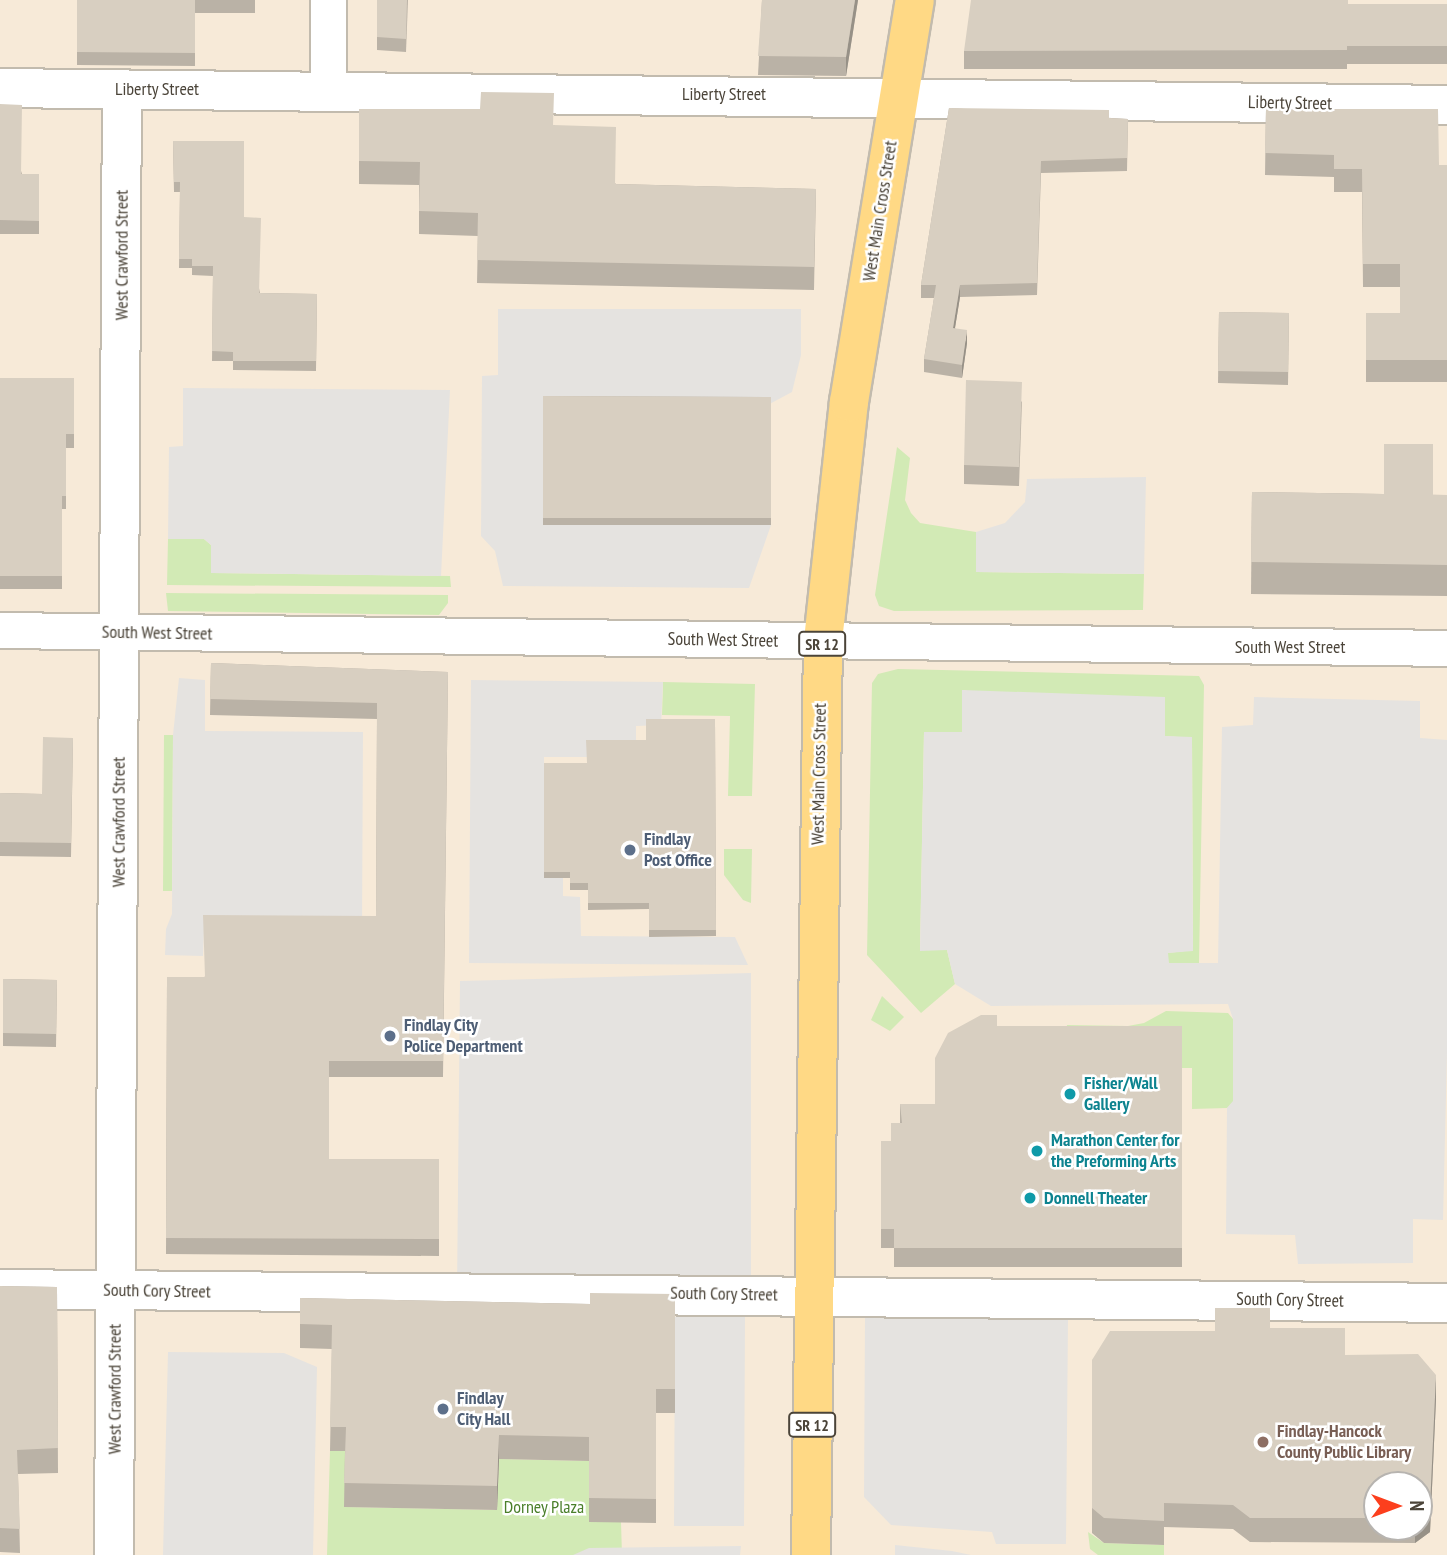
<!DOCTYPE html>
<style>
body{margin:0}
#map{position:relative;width:1447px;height:1555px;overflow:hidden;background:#f6f3ec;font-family:"PT Sans Narrow",sans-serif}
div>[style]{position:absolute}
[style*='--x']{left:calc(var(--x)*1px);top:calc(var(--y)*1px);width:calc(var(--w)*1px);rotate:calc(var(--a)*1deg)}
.commercial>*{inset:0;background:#f7ead8}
.green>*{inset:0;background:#d2eab5}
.parking>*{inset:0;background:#e5e3e0}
.roads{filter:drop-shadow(2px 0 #c2bbae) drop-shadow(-2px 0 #c2bbae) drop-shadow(0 2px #c2bbae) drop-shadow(0 -2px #c2bbae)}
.minor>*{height:35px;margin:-17.5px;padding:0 17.5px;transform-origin:17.5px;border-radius:17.5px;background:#fff}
.tertiary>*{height:38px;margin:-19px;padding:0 19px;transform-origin:19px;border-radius:19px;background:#fff}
.trunk>*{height:38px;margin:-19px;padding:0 19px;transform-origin:19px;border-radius:19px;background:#ffd985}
.wall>*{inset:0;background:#bab2a6}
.shaded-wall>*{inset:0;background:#979187}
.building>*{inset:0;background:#d8cfc1}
.dots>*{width:19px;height:19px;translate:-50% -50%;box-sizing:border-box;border:4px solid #fff;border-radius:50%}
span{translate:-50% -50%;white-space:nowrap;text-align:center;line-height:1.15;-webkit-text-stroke:5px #fff;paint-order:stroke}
.shield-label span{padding:2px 5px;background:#fff;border:2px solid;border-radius:5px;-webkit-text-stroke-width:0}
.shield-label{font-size:16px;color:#4b4439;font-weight:700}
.street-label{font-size:18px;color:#4b4439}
.service-label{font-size:18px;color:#4e5e75;font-weight:700}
.left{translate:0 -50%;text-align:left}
.culture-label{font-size:18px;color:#0d838f;font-weight:700}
.education-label{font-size:18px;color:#785e54;font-weight:700}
.park-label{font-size:18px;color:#4a7f2a}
.north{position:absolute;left:1363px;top:1471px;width:70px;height:70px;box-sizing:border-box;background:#fff;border:2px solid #b7b4b0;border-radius:50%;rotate:90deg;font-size:19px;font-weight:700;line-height:28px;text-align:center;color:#4b4439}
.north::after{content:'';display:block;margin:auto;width:24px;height:32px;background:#fc3f1d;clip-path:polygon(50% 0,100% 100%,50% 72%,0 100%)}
</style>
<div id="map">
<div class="commercial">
<div style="clip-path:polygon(evenodd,0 0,1447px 0,1447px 1555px,0 1555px,0 0,1377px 1485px,1419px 1485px,1419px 1527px,1377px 1527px,1377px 1485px)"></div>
</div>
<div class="green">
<div style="clip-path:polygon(897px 447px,910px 458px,905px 500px,911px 513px,920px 523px,976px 532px,976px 572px,1144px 574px,1143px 610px,894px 611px,879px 606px,875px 595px)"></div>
<div style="clip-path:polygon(168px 539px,204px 539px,211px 545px,211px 573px,450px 576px,451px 587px,167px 585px)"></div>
<div style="clip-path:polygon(166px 593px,448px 595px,448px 603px,439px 615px,168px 611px)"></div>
<div style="clip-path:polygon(898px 669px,1199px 676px,1204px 685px,1199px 963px,1169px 963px,1165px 958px,1168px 953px,1193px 950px,1192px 738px,1165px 736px,963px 690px,962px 732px,924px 732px,920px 950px,947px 950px,955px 984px,921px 1013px,867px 955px,872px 683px,878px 674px)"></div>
<div style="clip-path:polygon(663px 682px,755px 684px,752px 796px,728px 796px,730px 716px,662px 715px)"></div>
<div style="clip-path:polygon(164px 735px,173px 735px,172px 891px,163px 891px)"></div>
<div style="clip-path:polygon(724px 849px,752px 849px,751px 903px,743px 900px,724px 875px)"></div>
<div style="clip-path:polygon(882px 996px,904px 1017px,890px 1031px,871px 1020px)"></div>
<div style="clip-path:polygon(1166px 1011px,1228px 1013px,1233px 1019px,1233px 1102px,1227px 1108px,1192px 1109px,1192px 1068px,1182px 1068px,1182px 1045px,1065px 1045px,1067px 1025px,1128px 1026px,1144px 1023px)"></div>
<div style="clip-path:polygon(330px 1451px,346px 1451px,345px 1507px,497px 1510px,499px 1459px,589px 1461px,621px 1522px,622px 1555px,327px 1555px)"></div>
<div style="clip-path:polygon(1088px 1532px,1104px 1543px,1164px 1545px,1164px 1555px,1098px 1555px,1090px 1549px)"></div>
</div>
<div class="parking">
<div style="clip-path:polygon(498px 309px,801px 309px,801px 355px,792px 392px,543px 524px,771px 525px,749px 588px,503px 586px,495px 551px,481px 536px,482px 376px,498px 375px)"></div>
<div style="clip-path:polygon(183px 388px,450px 390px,441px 576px,211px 573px,211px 545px,204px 539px,168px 539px,169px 447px,183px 446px)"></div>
<div style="clip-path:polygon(1146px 477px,1144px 574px,976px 572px,976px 532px,1005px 523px,1025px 502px,1027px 479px)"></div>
<div style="clip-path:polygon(179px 678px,205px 680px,205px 731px,363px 732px,362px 932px,204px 931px,203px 956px,165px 955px,166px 929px,172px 914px,173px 735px)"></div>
<div style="clip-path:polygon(471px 680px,663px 682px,661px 725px,636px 726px,636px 747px,587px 747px,587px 757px,544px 757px,544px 878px,563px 878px,563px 896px,580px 897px,581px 936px,735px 937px,748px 965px,469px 963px)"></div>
<div style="clip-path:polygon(962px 690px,1165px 697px,1165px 736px,1192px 737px,1193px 951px,1168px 953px,1169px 963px,1218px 963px,1222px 727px,1253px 725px,1254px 697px,1420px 701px,1420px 738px,1447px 740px,1447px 1053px,1443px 1220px,1413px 1219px,1413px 1263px,1298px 1264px,1295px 1235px,1226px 1234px,1227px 1108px,1233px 1101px,1233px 1019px,1228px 1004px,991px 1006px,955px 984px,947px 950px,920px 951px,924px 732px,962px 732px)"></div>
<div style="clip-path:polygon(751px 973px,751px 1294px,457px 1292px,460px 981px)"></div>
<div style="clip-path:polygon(675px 1317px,745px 1317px,744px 1526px,674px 1526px)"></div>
<div style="clip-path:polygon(865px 1318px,1068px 1319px,1066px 1544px,996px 1544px,992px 1532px,891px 1525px,864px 1497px)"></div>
<div style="clip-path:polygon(168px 1352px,284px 1353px,317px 1367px,313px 1555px,163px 1555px)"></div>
<div style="clip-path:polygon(895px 1545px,952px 1551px,971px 1555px,895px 1555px)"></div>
<div style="clip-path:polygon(741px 1546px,740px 1555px,573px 1555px,589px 1548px)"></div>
</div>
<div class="roads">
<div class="minor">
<div style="--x:328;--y:90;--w:90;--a:-90"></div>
<div style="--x:0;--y:630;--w:1447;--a:0.71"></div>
</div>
<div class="tertiary">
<div style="--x:0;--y:88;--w:1447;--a:0.67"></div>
<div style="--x:0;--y:1289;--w:1447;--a:0.55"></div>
<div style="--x:114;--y:1555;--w:1466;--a:-89.69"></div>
</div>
<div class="trunk">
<div style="--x:811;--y:1555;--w:914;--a:-89.25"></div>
<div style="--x:823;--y:641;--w:240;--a:-83.8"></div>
<div style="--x:849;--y:402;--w:407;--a:-80.7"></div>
</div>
</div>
<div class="wall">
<div style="clip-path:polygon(77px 0,255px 0,255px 13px,195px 13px,195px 66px,77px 65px)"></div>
<div style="clip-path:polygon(377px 0,408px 0,406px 52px,377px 50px)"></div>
<div style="clip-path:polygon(762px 0,858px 0,846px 76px,758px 75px)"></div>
<div style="clip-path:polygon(1348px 4px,1447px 4px,1447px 64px,1347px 64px,1347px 69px,964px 69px,964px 51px)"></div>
<div style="clip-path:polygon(0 104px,22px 174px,39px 174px,39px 234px,0 234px)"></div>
<div style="clip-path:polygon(949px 108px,1128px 119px,1127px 171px,1041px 173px,1037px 295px,960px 297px,955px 328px,967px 343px,962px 378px,924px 372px,924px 359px,934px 298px,921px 298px,921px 285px)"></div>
<div style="clip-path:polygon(359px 109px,554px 125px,616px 184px,816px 189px,814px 290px,477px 283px,478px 236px,419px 234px,419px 185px,359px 184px)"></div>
<div style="clip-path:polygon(1266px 109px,1439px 165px,1447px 165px,1447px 382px,1366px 382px,1366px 313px,1400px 313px,1400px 287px,1363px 287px,1362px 192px,1334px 192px,1334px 177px,1265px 175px)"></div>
<div style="clip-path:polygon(173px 141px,244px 217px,260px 293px,317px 294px,316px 371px,233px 370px,233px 361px,212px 361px,213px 276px,192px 275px,192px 268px,179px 268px,180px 192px,174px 192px)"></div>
<div style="clip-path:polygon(1219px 312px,1289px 313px,1288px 385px,1218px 383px)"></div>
<div style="clip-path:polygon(0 378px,74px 378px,74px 448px,66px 448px,66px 509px,62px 509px,62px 589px,0 589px)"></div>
<div style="clip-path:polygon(543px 396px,771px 397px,771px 525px,543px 525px)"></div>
<div style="clip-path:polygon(1022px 401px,1019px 486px,964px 484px,964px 465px)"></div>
<div style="clip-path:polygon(1252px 492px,1447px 495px,1447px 596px,1251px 594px)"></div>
<div style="clip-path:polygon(211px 663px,448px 672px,443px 1077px,329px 1077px,329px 1159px,439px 1159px,439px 1256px,166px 1254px,167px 977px,204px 977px,376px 916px,377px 719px,210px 715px)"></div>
<div style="clip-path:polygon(715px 719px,716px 936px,649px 937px,649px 909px,588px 910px,588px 890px,570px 890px,570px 878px,544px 878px,544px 763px,587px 763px,646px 740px)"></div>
<div style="clip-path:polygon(73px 738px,71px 857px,0 856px,0 793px,42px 794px)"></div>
<div style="clip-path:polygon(3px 979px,57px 980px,56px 1047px,3px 1046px)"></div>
<div style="clip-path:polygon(997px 1026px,1182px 1026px,1182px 1267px,894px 1267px,894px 1248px,881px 1248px,881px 1141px,891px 1141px,900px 1123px,900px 1104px,935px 1104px)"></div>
<div style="clip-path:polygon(0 1286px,57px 1287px,58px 1473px,18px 1474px,20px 1553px,0 1552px)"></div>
<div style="clip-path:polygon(675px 1294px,675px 1413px,656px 1413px,656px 1523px,589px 1522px,589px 1461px,499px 1459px,497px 1510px,344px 1507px,345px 1451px,330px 1451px,332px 1349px,300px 1348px,300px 1298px,590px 1304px)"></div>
<div style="clip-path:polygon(evenodd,1270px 1328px,1345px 1355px,1436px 1399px,1430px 1532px,1415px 1543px,1250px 1542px,1233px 1529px,1164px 1527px,1164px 1545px,1104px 1543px,1092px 1533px,1092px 1360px,1215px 1331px,1270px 1328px,1377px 1485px,1419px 1485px,1419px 1527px,1377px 1527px,1377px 1485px)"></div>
</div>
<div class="shaded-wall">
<div style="clip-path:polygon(855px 0,858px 0,846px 76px,846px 57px)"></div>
<div style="clip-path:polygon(960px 285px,960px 297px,953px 340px,953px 328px)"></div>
<div style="clip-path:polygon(967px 330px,967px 343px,962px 378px,962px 365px)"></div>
<div style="clip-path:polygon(1436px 1375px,1436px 1399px,1430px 1532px,1415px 1543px,1415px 1527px,1419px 1527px,1419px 1515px)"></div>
<div style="clip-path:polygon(499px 1435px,499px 1459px,497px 1510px,497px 1486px)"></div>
</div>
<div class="building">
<div style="clip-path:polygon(77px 0,195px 0,195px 53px,77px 52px)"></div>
<div style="clip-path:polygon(377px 0,407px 0,406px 39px,377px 37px)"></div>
<div style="clip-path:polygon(762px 0,855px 0,846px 57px,758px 56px)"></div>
<div style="clip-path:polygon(971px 0,1348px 0,1348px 4px,1447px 4px,1447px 46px,1347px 46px,1347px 50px,964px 51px)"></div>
<div style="clip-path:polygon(481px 92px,554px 93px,553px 125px,616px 127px,615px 184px,816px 189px,814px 267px,477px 260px,478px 213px,419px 211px,420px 162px,359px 161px,359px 109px,480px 109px)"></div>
<div style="clip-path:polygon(0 104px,22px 105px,21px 174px,39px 174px,39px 221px,0 220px)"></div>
<div style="clip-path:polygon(949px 108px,1109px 110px,1109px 118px,1128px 119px,1127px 158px,1041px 161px,1037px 283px,960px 285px,953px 328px,967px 330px,962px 365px,924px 359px,936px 285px,921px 285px)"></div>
<div style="clip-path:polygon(1266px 109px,1438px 109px,1439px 165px,1447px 165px,1447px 360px,1366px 360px,1366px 313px,1400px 313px,1400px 264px,1363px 264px,1362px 169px,1334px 169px,1334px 155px,1265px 153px)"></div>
<div style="clip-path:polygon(173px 141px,244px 141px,244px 217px,261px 218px,259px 293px,317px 294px,316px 361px,233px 361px,233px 352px,212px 351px,213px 266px,192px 266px,192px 259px,179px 259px,180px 182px,174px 182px)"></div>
<div style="clip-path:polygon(1219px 312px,1289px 313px,1288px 372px,1218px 371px)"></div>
<div style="clip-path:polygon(0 378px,74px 378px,74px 434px,66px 434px,66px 496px,62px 496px,62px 576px,0 576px)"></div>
<div style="clip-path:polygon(966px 380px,1022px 382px,1019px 467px,964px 465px)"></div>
<div style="clip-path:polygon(543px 396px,771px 397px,771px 518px,543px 518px)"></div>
<div style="clip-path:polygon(1384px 444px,1433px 444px,1433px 495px,1447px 495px,1447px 565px,1251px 562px,1252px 492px,1384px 494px)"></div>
<div style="clip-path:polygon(211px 663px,448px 672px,443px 1061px,329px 1061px,329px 1159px,439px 1159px,439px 1239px,166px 1238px,167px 977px,205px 977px,203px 915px,376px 916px,377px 703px,210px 699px)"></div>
<div style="clip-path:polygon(646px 719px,715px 719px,716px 930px,649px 930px,649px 903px,588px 903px,588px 883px,570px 883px,570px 872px,544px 872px,544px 763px,587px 763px,586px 740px,646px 740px)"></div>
<div style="clip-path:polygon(43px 737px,73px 738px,71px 843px,0 842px,0 793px,42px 794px)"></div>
<div style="clip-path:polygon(3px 979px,57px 980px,56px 1034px,3px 1033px)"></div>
<div style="clip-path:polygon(981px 1015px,997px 1015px,997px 1026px,1182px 1026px,1182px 1248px,894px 1248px,894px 1229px,881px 1229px,881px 1141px,891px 1141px,891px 1123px,902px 1123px,900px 1104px,935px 1104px,935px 1058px,948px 1033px)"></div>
<div style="clip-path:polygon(0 1286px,57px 1287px,58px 1448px,17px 1450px,20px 1529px,0 1528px)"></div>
<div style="clip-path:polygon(590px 1293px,675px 1294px,675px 1389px,656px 1389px,656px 1499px,589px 1498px,589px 1437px,499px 1435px,497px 1486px,344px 1483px,346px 1427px,330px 1427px,332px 1325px,300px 1324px,300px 1298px,590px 1304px)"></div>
<div style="clip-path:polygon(1215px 1308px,1270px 1308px,1270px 1328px,1345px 1328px,1345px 1355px,1418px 1354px,1436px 1375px,1430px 1507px,1419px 1515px,1419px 1485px,1377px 1485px,1377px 1518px,1250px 1518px,1233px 1505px,1164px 1503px,1164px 1521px,1104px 1518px,1092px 1508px,1092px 1360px,1110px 1331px,1215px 1331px)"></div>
</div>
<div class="dots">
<div style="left:630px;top:850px;background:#5c6f8a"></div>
<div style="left:390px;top:1036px;background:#5c6f8a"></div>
<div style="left:1070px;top:1094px;background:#0f9aa8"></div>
<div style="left:1037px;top:1151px;background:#0f9aa8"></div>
<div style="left:1030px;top:1198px;background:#0f9aa8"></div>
<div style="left:443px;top:1409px;background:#5c6f8a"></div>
<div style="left:1263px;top:1442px;background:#8d6e63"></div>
</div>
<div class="shield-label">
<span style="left:822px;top:644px">SR 12</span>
<span style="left:812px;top:1425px">SR 12</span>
</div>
<div class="street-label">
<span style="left:157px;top:89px">Liberty Street</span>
<span style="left:724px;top:94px">Liberty Street</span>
<span style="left:1290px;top:103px;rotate:1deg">Liberty Street</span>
<span style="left:880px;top:211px;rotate:-81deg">West Main Cross Street</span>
<span style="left:122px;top:255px;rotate:-90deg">West Crawford Street</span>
<span style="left:157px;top:633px;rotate:1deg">South West Street</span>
<span style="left:723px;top:640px;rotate:1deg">South West Street</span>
<span style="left:1290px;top:647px">South West Street</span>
<span style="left:819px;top:774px;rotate:-89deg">West Main Cross Street</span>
<span style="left:119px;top:822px;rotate:-90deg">West Crawford Street</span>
<span style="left:157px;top:1291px;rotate:1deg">South Cory Street</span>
<span style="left:724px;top:1294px;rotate:1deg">South Cory Street</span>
<span style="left:1290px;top:1300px;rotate:1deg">South Cory Street</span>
<span style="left:115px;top:1389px;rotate:-90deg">West Crawford Street</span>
</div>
<div class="service-label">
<span class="left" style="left:644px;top:850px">Findlay<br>Post Office</span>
<span class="left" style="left:404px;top:1036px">Findlay City<br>Police Department</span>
<span class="left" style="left:457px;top:1409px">Findlay<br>City Hall</span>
</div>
<div class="culture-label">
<span class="left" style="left:1084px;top:1094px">Fisher/Wall<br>Gallery</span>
<span class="left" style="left:1051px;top:1151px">Marathon Center for<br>the Preforming Arts</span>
<span class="left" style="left:1044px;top:1198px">Donnell Theater</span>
</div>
<div class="education-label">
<span class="left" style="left:1277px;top:1442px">Findlay-Hancock<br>County Public Library</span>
</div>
<div class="park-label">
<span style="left:544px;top:1507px">Dorney Plaza</span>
</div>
<div class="north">N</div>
</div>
